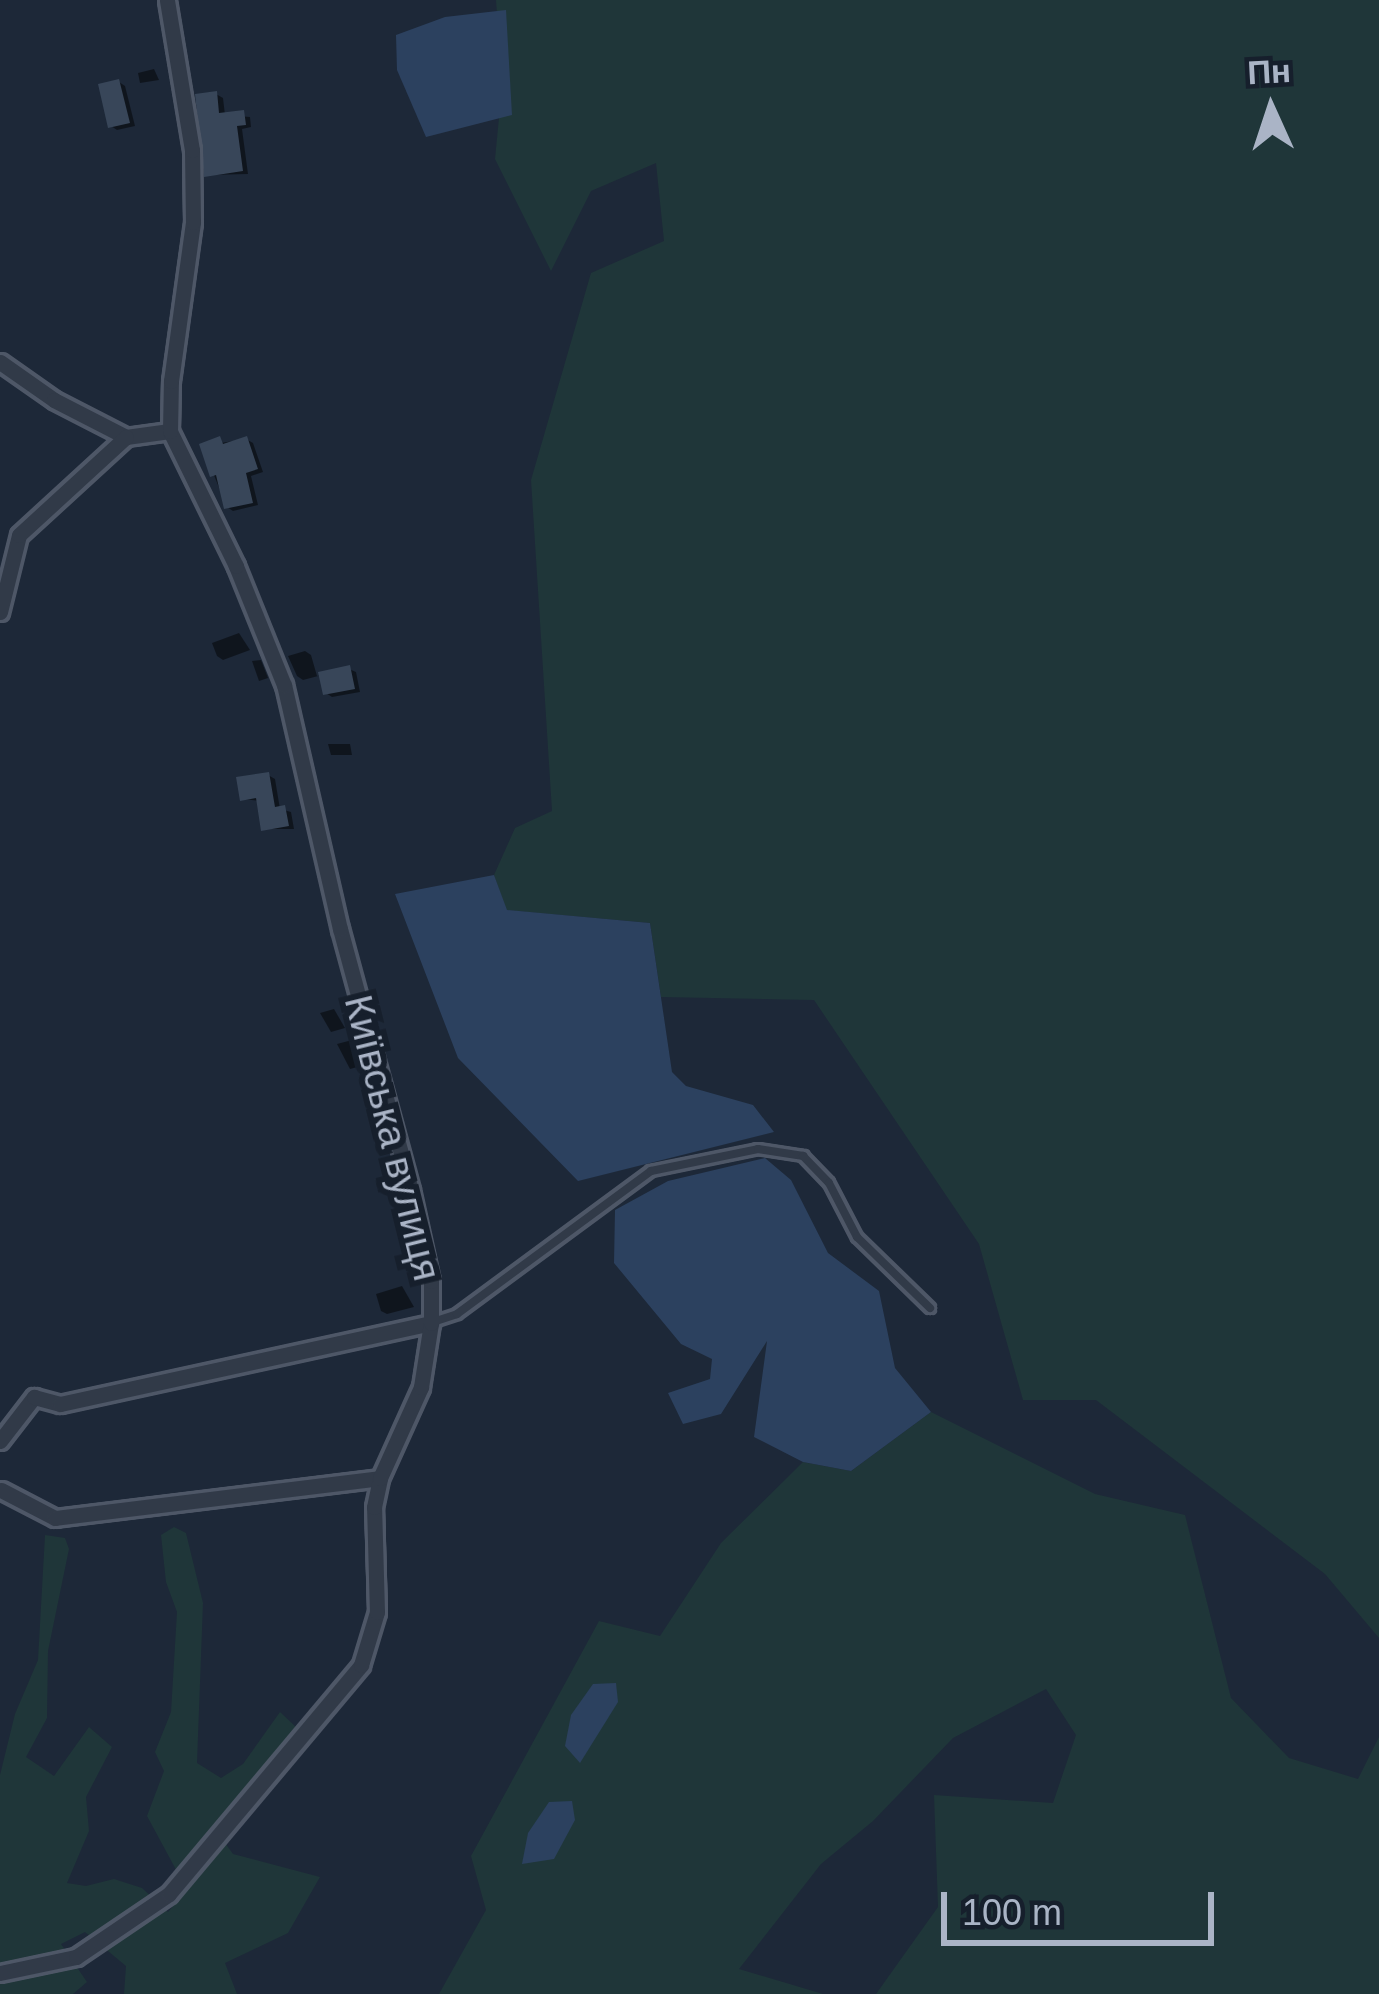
<!DOCTYPE html>
<meta charset="utf-8">
<style>
body{margin:0}
#map{position:relative;width:1379px;height:1994px;overflow:hidden;background:#1d2838;font-family:Arial,sans-serif}
div>[style]{position:absolute}
[style*='--x']{left:calc(var(--x)*1px);top:calc(var(--y)*1px);width:calc(var(--w)*1px);rotate:calc(var(--a)*1deg)}
.green>*{inset:0;background:#1f3639}
.water>*{inset:0;background:#2c415f}
.shadow>*{inset:0;background:#0007}
.building>*{inset:0;background:#384659}
.roads{filter:drop-shadow(3px 0 #4e5767) drop-shadow(-3px 0 #4e5767) drop-shadow(0 3px #4e5767) drop-shadow(0 -3px #4e5767)}
.service>*{height:8px;margin:-4px;padding:0 4px;transform-origin:4px;border-radius:4px;background:#313a48}
.minor>*{height:15px;margin:-7.5px;padding:0 7.5px;transform-origin:7.5px;border-radius:7.5px;background:#313a48}
span{translate:-50% -50%;white-space:nowrap;text-align:center;line-height:1.15;-webkit-text-stroke:12px #161f2c;paint-order:stroke}
.street-label{font-size:39px;color:#aab4c6}
.north{position:absolute;left:1211px;top:48px;width:120px;height:120px;-webkit-text-stroke:9px #161f2c;paint-order:stroke;rotate:357deg;font-size:33px;font-weight:700;line-height:48px;text-align:center;color:#aab4c6}
.north::after{content:'';display:block;margin:auto;width:42px;height:54px;background:#aab4c6;clip-path:polygon(50% 0,100% 100%,50% 72%,0 100%)}
.scale{position:absolute;left:941px;top:1892px;width:273px;height:54px;box-sizing:border-box;border:6px solid #aab4c6;border-top:0;padding-left:15px;font-size:36px;line-height:42px;white-space:nowrap;color:#aab4c6;-webkit-text-stroke:9px #161f2c;paint-order:stroke}
</style>
<div id="map">
<div class="green">
<div style="clip-path:polygon(496px 0,1379px 0,1379px 1638px,1325px 1574px,1096px 1400px,1023px 1400px,979px 1244px,814px 1000px,661px 997px,650px 923px,506px 910px,494px 875px,515px 828px,552px 811px,531px 480px,591px 273px,664px 241px,656px 163px,591px 191px,551px 271px,495px 159px,502px 87px)"></div>
<div style="clip-path:polygon(931px 1412px,1095px 1494px,1185px 1515px,1231px 1698px,1289px 1758px,1358px 1779px,1379px 1737px,1379px 1994px,876px 1994px,938px 1907px,934px 1795px,1053px 1803px,1076px 1735px,1046px 1689px,953px 1738px,873px 1821px,821px 1864px,739px 1969px,823px 1994px,439px 1994px,486px 1910px,471px 1856px,599px 1621px,660px 1636px,721px 1543px,803px 1462px,851px 1471px)"></div>
<div style="clip-path:polygon(174px 1527px,186px 1533px,203px 1603px,197px 1763px,221px 1778px,243px 1764px,280px 1712px,296px 1727px,215px 1829px,233px 1854px,320px 1877px,288px 1933px,225px 1963px,237px 1994px,124px 1994px,126px 1966px,85px 1932px,61px 1944px,87px 1982px,73px 1994px,0 1994px,0 1775px,15px 1714px,38px 1660px,45px 1535px,65px 1538px,69px 1549px,48px 1651px,47px 1718px,26px 1757px,54px 1776px,89px 1727px,112px 1747px,86px 1797px,89px 1831px,67px 1883px,86px 1886px,114px 1879px,142px 1888px,168px 1912px,187px 1890px,147px 1816px,164px 1771px,155px 1752px,171px 1712px,177px 1612px,166px 1582px,161px 1535px)"></div>
</div>
<div class="water">
<div style="clip-path:polygon(506px 10px,512px 115px,426px 137px,397px 70px,396px 35px,445px 17px)"></div>
<div style="clip-path:polygon(494px 875px,507px 910px,650px 923px,672px 1072px,686px 1086px,753px 1105px,774px 1132px,578px 1181px,458px 1058px,395px 894px)"></div>
<div style="clip-path:polygon(765px 1158px,791px 1180px,828px 1253px,879px 1291px,895px 1368px,931px 1412px,851px 1471px,803px 1462px,754px 1437px,767px 1341px,721px 1414px,683px 1424px,668px 1393px,710px 1379px,712px 1359px,681px 1344px,614px 1263px,615px 1210px,668px 1181px)"></div>
<div style="clip-path:polygon(616px 1683px,618px 1702px,580px 1763px,565px 1746px,571px 1715px,593px 1684px)"></div>
<div style="clip-path:polygon(572px 1801px,575px 1820px,554px 1859px,522px 1864px,528px 1833px,549px 1802px)"></div>
</div>
<div class="shadow">
<div style="clip-path:polygon(154px 69px,159px 80px,140px 83px,138px 73px)"></div>
<div style="clip-path:polygon(119px 82px,125px 86px,135px 126px,117px 130px,111px 126px)"></div>
<div style="clip-path:polygon(216px 94px,223px 98px,225px 115px,250px 117px,251px 127px,242px 129px,248px 174px,207px 175px)"></div>
<div style="clip-path:polygon(246px 439px,253px 443px,263px 472px,251px 476px,258px 505px,233px 511px,227px 507px,202px 446px)"></div>
<div style="clip-path:polygon(239px 633px,250px 650px,223px 660px,217px 656px,212px 643px)"></div>
<div style="clip-path:polygon(305px 651px,311px 655px,317px 676px,349px 669px,356px 672px,360px 692px,332px 697px,326px 693px,322px 675px,303px 680px,297px 676px,288px 656px)"></div>
<div style="clip-path:polygon(261px 660px,268px 678px,259px 681px,252px 661px)"></div>
<div style="clip-path:polygon(328px 744px,350px 744px,352px 755px,331px 755px)"></div>
<div style="clip-path:polygon(268px 775px,275px 779px,280px 809px,291px 812px,294px 829px,264px 829px,260px 801px,243px 799px)"></div>
<div style="clip-path:polygon(334px 1009px,345px 1028px,331px 1032px,320px 1013px)"></div>
<div style="clip-path:polygon(352px 1040px,365px 1065px,350px 1069px,337px 1044px)"></div>
<div style="clip-path:polygon(402px 1286px,414px 1307px,387px 1314px,381px 1311px,376px 1294px)"></div>
</div>
<div class="building">
<div style="clip-path:polygon(119px 79px,130px 123px,108px 128px,98px 84px)"></div>
<div style="clip-path:polygon(217px 91px,219px 113px,244px 110px,246px 125px,237px 126px,243px 171px,204px 177px,195px 94px)"></div>
<div style="clip-path:polygon(220px 436px,223px 444px,247px 436px,258px 469px,246px 473px,253px 503px,224px 509px,216px 475px,210px 477px,199px 444px)"></div>
<div style="clip-path:polygon(350px 665px,355px 689px,323px 695px,318px 672px)"></div>
<div style="clip-path:polygon(269px 772px,275px 807px,285px 805px,289px 826px,261px 831px,256px 798px,240px 801px,236px 777px)"></div>
</div>
<div class="roads">
<div class="service">
<div style="--x:433;--y:1322;--w:25;--a:-18"></div>
<div style="--x:457;--y:1314;--w:241;--a:-36.4"></div>
<div style="--x:651;--y:1171;--w:109;--a:-11.6"></div>
<div style="--x:758;--y:1149;--w:46;--a:8.8"></div>
<div style="--x:803;--y:1156;--w:37;--a:46"></div>
<div style="--x:829;--y:1183;--w:61;--a:62.6"></div>
<div style="--x:857;--y:1237;--w:102;--a:44.2"></div>
</div>
<div class="minor">
<div style="--x:0;--y:362;--w:66;--a:35.1"></div>
<div style="--x:54;--y:400;--w:81;--a:27.2"></div>
<div style="--x:126;--y:437;--w:44;--a:-7.8"></div>
<div style="--x:0;--y:612;--w:79;--a:-76.1"></div>
<div style="--x:19;--y:535;--w:145;--a:-42.5"></div>
<div style="--x:0;--y:1441;--w:56;--a:-52.3"></div>
<div style="--x:34;--y:1397;--w:27;--a:15"></div>
<div style="--x:60;--y:1404;--w:380;--a:-12.3"></div>
<div style="--x:1;--y:1490;--w:61;--a:27.4"></div>
<div style="--x:55;--y:1518;--w:327;--a:-7"></div>
<div style="--x:0;--y:1973;--w:78;--a:-11.9"></div>
<div style="--x:76;--y:1957;--w:112;--a:-34.1"></div>
<div style="--x:169;--y:1894;--w:299;--a:-50"></div>
<div style="--x:361;--y:1665;--w:55;--a:-73.2"></div>
<div style="--x:377;--y:1612;--w:105;--a:-91.6"></div>
<div style="--x:374;--y:1507;--w:30;--a:-78"></div>
<div style="--x:380;--y:1478;--w:100;--a:-65.7"></div>
<div style="--x:421;--y:1387;--w:65;--a:-81.1"></div>
<div style="--x:431;--y:1323;--w:42;--a:-90"></div>
<div style="--x:431;--y:1281;--w:93;--a:-102.4"></div>
<div style="--x:411;--y:1190;--w:270;--a:-105.2"></div>
<div style="--x:340;--y:929;--w:250;--a:-102.9"></div>
<div style="--x:284;--y:685;--w:128;--a:-112"></div>
<div style="--x:236;--y:566;--w:150;--a:-116.1"></div>
<div style="--x:170;--y:431;--w:50;--a:-88.9"></div>
<div style="--x:171;--y:381;--w:161;--a:-82.1"></div>
<div style="--x:193;--y:222;--w:72;--a:-90.8"></div>
<div style="--x:192;--y:150;--w:152;--a:-99.5"></div>
</div>
</div>
<div class="street-label">
<span style="left:392px;top:1138px;rotate:76deg">Київська вулиця</span>
</div>
<div class="north">Пн</div>
<div class="scale">100 m</div>
</div>
